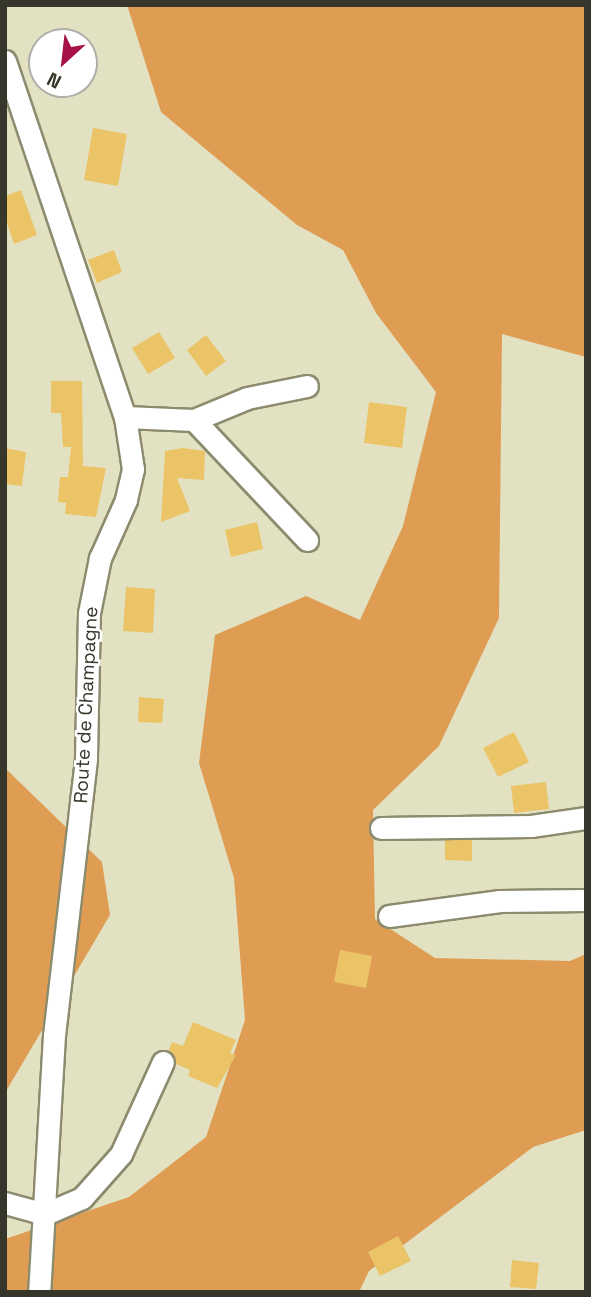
<!DOCTYPE html>
<style>
body{margin:0}
#map{position:relative;width:591px;height:1297px;overflow:hidden;background:#e2e2c3;font-family:"Space Grotesk",sans-serif}
div>[style]{position:absolute}
[style*='--x']{left:calc(var(--x)*1px);top:calc(var(--y)*1px);width:calc(var(--w)*1px);rotate:calc(var(--a)*1deg)}
.forest>*{inset:0;background:#df9d54}
.building>*{inset:0;background:#ebc468}
.roads{filter:drop-shadow(2px 0 #8c8b6e) drop-shadow(-2px 0 #8c8b6e) drop-shadow(0 2px #8c8b6e) drop-shadow(0 -2px #8c8b6e)}
.minor>*{height:21px;margin:-10.5px;padding:0 10.5px;transform-origin:10.5px;border-radius:10.5px;background:#fff}
span{translate:-50% -50%;white-space:nowrap;text-align:center;line-height:1.15;-webkit-text-stroke:5px #fff;paint-order:stroke}
.street-label{font-size:19px;color:#36362a}
.frame{position:absolute;inset:0;border:7px solid #36362a;pointer-events:none}
.north{position:absolute;left:28px;top:28px;width:70px;height:70px;box-sizing:border-box;background:#fff;border:2px solid #afafaa;border-radius:50%;rotate:207deg;font-size:19px;font-weight:700;line-height:28px;text-align:center;color:#36362a}
.north::after{content:'';display:block;margin:auto;width:24px;height:32px;background:#a6114a;clip-path:polygon(50% 0,100% 100%,50% 72%,0 100%)}
</style>
<div id="map">
<div class="forest">
<div style="clip-path:polygon(127px 5px,586px 5px,586px 357px,502px 334px,499px 618px,439px 746px,373px 810px,375px 919px,435px 958px,570px 961px,586px 954px,586px 1130px,533px 1147px,369px 1271px,359px 1292px,5px 1292px,5px 1239px,129px 1197px,206px 1137px,245px 1020px,234px 878px,199px 763px,215px 635px,306px 596px,360px 620px,403px 526px,436px 392px,376px 313px,343px 250px,297px 225px,161px 112px)"></div>
<div style="clip-path:polygon(5px 768px,102px 862px,110px 915px,5px 1093px)"></div>
</div>
<div class="building">
<div style="clip-path:polygon(93px 128px,127px 134px,118px 186px,84px 180px)"></div>
<div style="clip-path:polygon(21px 190px,37px 235px,14px 244px,5px 217px,5px 196px)"></div>
<div style="clip-path:polygon(114px 250px,122px 272px,97px 283px,88px 260px)"></div>
<div style="clip-path:polygon(159px 332px,175px 358px,148px 374px,132px 348px)"></div>
<div style="clip-path:polygon(206px 335px,226px 361px,206px 376px,187px 350px)"></div>
<div style="clip-path:polygon(51px 381px,82px 381px,83px 466px,106px 468px,96px 517px,65px 514px,66px 503px,58px 502px,60px 477px,68px 477px,71px 447px,63px 447px,61px 413px,51px 413px)"></div>
<div style="clip-path:polygon(369px 402px,407px 407px,402px 448px,364px 443px)"></div>
<div style="clip-path:polygon(5px 448px,26px 452px,22px 486px,5px 484px)"></div>
<div style="clip-path:polygon(183px 448px,205px 451px,204px 480px,177px 478px,190px 511px,161px 522px,165px 451px)"></div>
<div style="clip-path:polygon(257px 522px,263px 549px,231px 557px,225px 530px)"></div>
<div style="clip-path:polygon(126px 587px,155px 589px,153px 633px,123px 631px)"></div>
<div style="clip-path:polygon(139px 697px,164px 699px,162px 723px,138px 722px)"></div>
<div style="clip-path:polygon(514px 732px,529px 762px,498px 777px,483px 748px)"></div>
<div style="clip-path:polygon(546px 782px,549px 809px,514px 813px,511px 786px)"></div>
<div style="clip-path:polygon(445px 840px,472px 840px,472px 861px,445px 860px)"></div>
<div style="clip-path:polygon(340px 950px,372px 956px,366px 988px,334px 982px)"></div>
<div style="clip-path:polygon(193px 1022px,236px 1040px,230px 1053px,236px 1055px,217px 1088px,188px 1076px,190px 1070px,176px 1064px,169px 1050px,172px 1042px,183px 1046px)"></div>
<div style="clip-path:polygon(398px 1236px,411px 1261px,380px 1276px,368px 1252px)"></div>
<div style="clip-path:polygon(512px 1260px,539px 1263px,536px 1289px,510px 1287px)"></div>
</div>
<div class="roads">
<div class="minor">
<div style="--x:5;--y:61;--w:376;--a:71.4"></div>
<div style="--x:125;--y:417;--w:53;--a:81.3"></div>
<div style="--x:133;--y:469;--w:32;--a:103"></div>
<div style="--x:126;--y:500;--w:64;--a:114.1"></div>
<div style="--x:100;--y:558;--w:56;--a:101.3"></div>
<div style="--x:89;--y:613;--w:146;--a:91.2"></div>
<div style="--x:86;--y:759;--w:278;--a:96.6"></div>
<div style="--x:54;--y:1035;--w:257;--a:93.3"></div>
<div style="--x:125;--y:417;--w:69;--a:2.5"></div>
<div style="--x:194;--y:420;--w:165;--a:46.7"></div>
<div style="--x:194;--y:420;--w:57;--a:-22.5"></div>
<div style="--x:247;--y:398;--w:61;--a:-11.3"></div>
<div style="--x:381;--y:828;--w:150;--a:-0.8"></div>
<div style="--x:531;--y:826;--w:56;--a:-8.3"></div>
<div style="--x:389;--y:916;--w:112;--a:-7.7"></div>
<div style="--x:500;--y:901;--w:86;--a:-0.7"></div>
<div style="--x:5;--y:1203;--w:41;--a:15.4"></div>
<div style="--x:45;--y:1214;--w:40;--a:-23.4"></div>
<div style="--x:82;--y:1198;--w:59;--a:-48.4"></div>
<div style="--x:121;--y:1154;--w:101;--a:-65.5"></div>
</div>
</div>
<div class="street-label">
<span style="left:86px;top:705px;rotate:-87deg">Route de Champagne</span>
</div>
<div class="frame"></div>
<div class="north">N</div>
</div>
